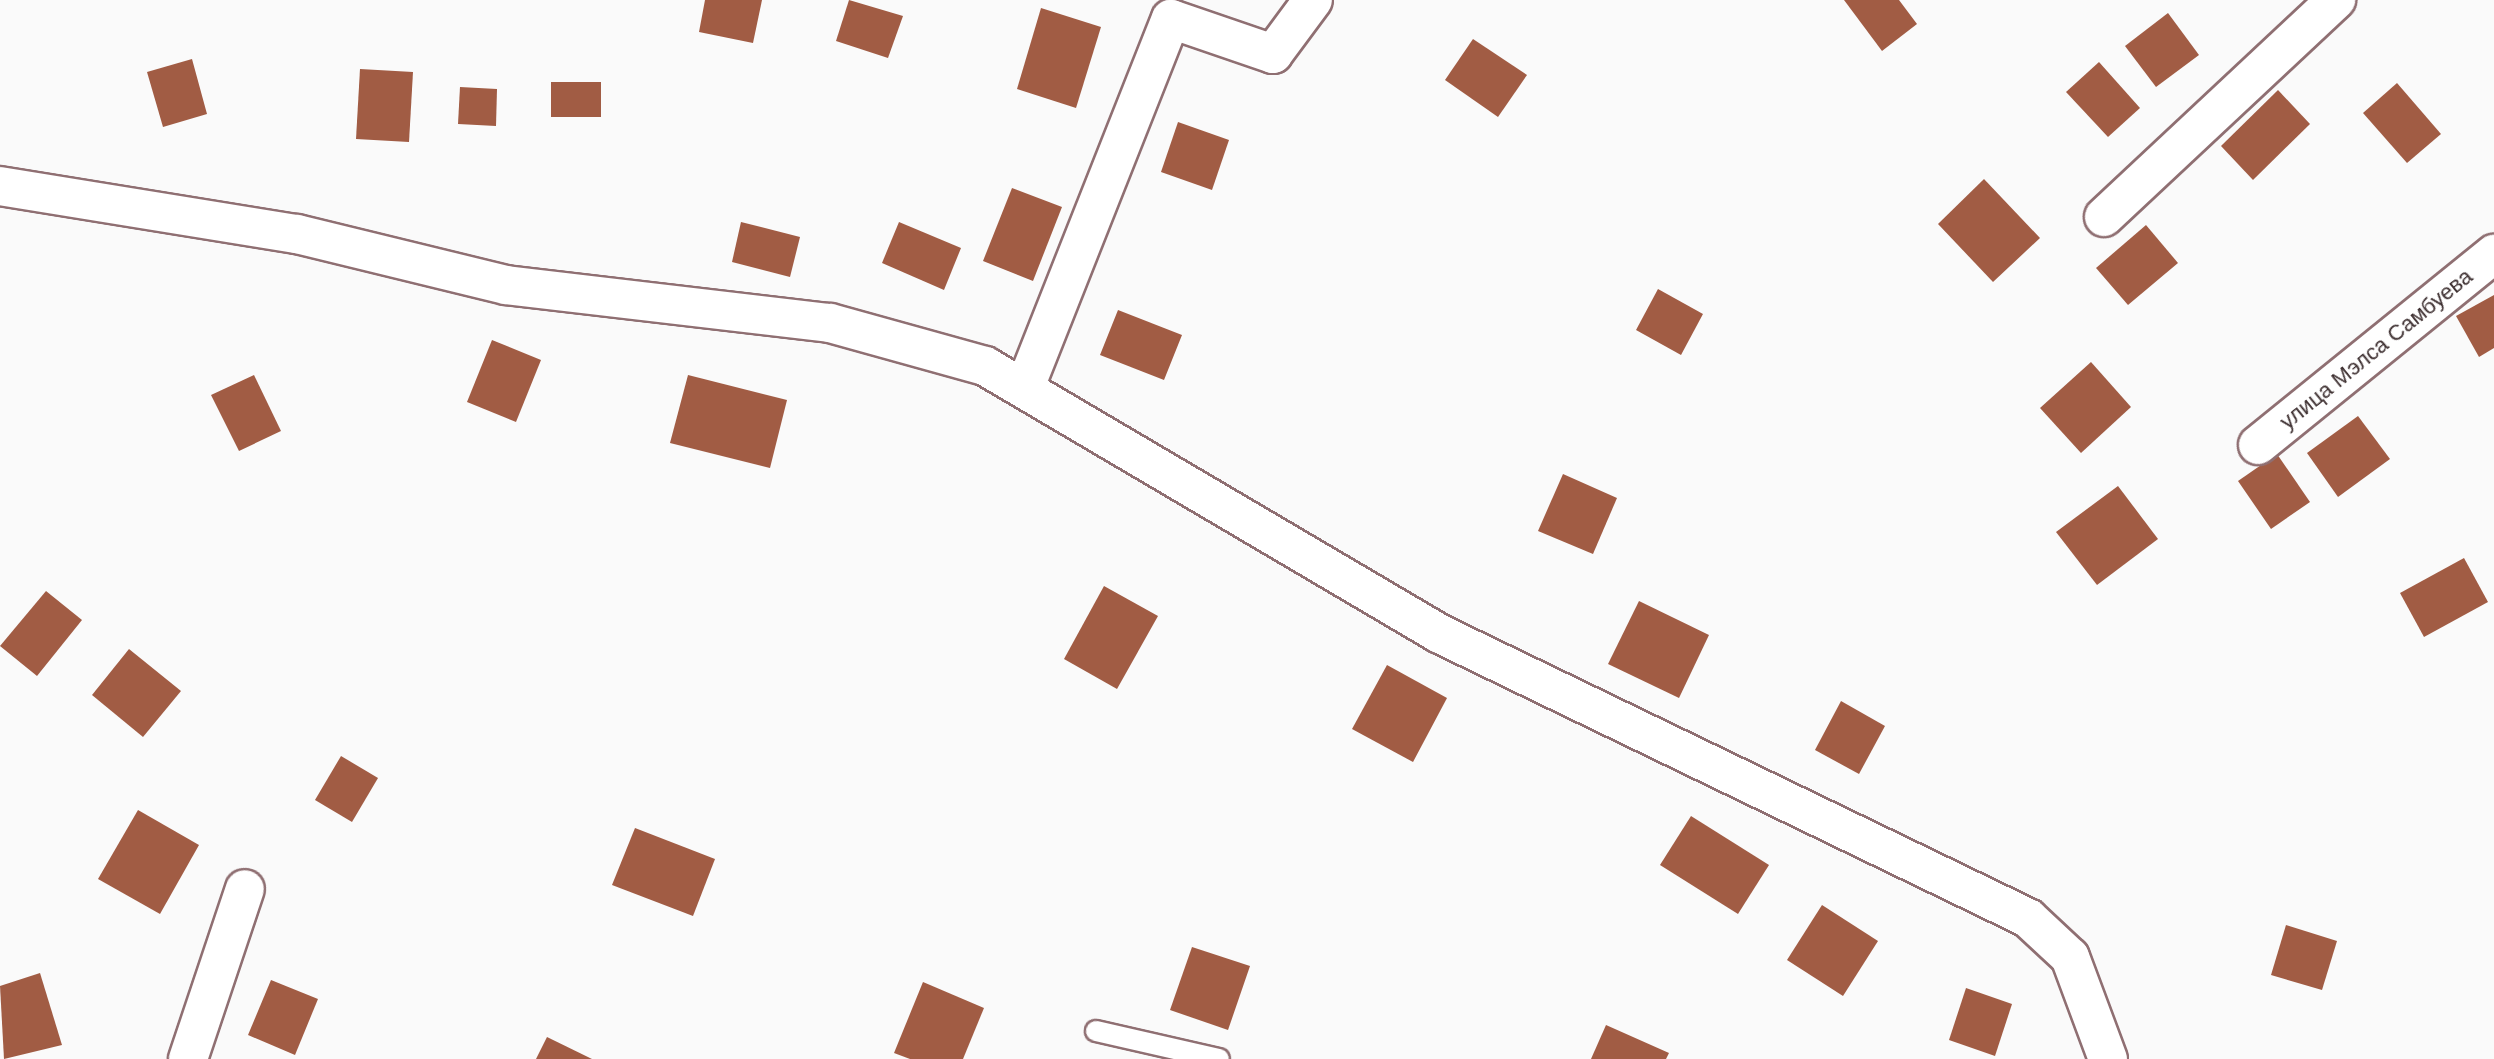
<!DOCTYPE html>
<meta charset="utf-8">
<style>
body{margin:0}
#map{position:relative;width:2494px;height:1059px;overflow:hidden;background:#fafafa;font-family:Helvetica,sans-serif}
div>[style]{position:absolute}
[style*='--x']{left:calc(var(--x)*1px);top:calc(var(--y)*1px);width:calc(var(--w)*1px);rotate:calc(var(--a)*1deg)}
.building>*{inset:0;background:#a15c44}
.roads{filter:drop-shadow(2px 0 #8f6f72) drop-shadow(-2px 0 #8f6f72) drop-shadow(0 2px #8f6f72) drop-shadow(0 -2px #8f6f72)}
.service>*{height:20px;margin:-10px;padding:0 10px;transform-origin:10px;border-radius:10px;background:#fff}
.minor>*{height:38px;margin:-19px;padding:0 19px;transform-origin:19px;border-radius:19px;background:#fff}
span{translate:-50% -50%;white-space:nowrap;text-align:center;line-height:1.15;-webkit-text-stroke:8px #fff;paint-order:stroke}
.street-label{font-size:22px;color:#3c2e2f}
</style>
<div id="map">
<div class="building">
<div style="clip-path:polygon(705px 0,762px 0,753px 43px,699px 32px)"></div>
<div style="clip-path:polygon(849px 0,903px 16px,888px 58px,836px 41px)"></div>
<div style="clip-path:polygon(1844px 0,1899px 0,1917px 24px,1882px 51px)"></div>
<div style="clip-path:polygon(1041px 8px,1101px 27px,1076px 108px,1017px 89px)"></div>
<div style="clip-path:polygon(2168px 13px,2199px 55px,2156px 87px,2125px 46px)"></div>
<div style="clip-path:polygon(1473px 39px,1527px 75px,1498px 117px,1445px 80px)"></div>
<div style="clip-path:polygon(192px 59px,207px 114px,163px 127px,147px 72px)"></div>
<div style="clip-path:polygon(2099px 62px,2140px 108px,2108px 137px,2066px 92px)"></div>
<div style="clip-path:polygon(360px 69px,413px 72px,409px 142px,356px 139px)"></div>
<div style="clip-path:polygon(551px 82px,601px 82px,601px 117px,551px 117px)"></div>
<div style="clip-path:polygon(2397px 83px,2441px 134px,2407px 163px,2363px 113px)"></div>
<div style="clip-path:polygon(460px 87px,497px 89px,496px 126px,458px 124px)"></div>
<div style="clip-path:polygon(2278px 90px,2310px 124px,2253px 180px,2221px 146px)"></div>
<div style="clip-path:polygon(1178px 122px,1229px 140px,1212px 190px,1161px 172px)"></div>
<div style="clip-path:polygon(1984px 179px,2040px 238px,1993px 282px,1938px 224px)"></div>
<div style="clip-path:polygon(1012px 188px,1062px 207px,1033px 281px,983px 261px)"></div>
<div style="clip-path:polygon(741px 222px,800px 237px,790px 277px,732px 262px)"></div>
<div style="clip-path:polygon(899px 222px,961px 248px,944px 290px,882px 263px)"></div>
<div style="clip-path:polygon(2146px 225px,2178px 263px,2128px 305px,2096px 268px)"></div>
<div style="clip-path:polygon(1658px 289px,1703px 314px,1681px 355px,1636px 330px)"></div>
<div style="clip-path:polygon(2494px 295px,2494px 348px,2479px 357px,2456px 316px)"></div>
<div style="clip-path:polygon(1118px 310px,1182px 335px,1164px 380px,1100px 355px)"></div>
<div style="clip-path:polygon(492px 340px,541px 360px,516px 422px,467px 402px)"></div>
<div style="clip-path:polygon(2091px 362px,2131px 407px,2081px 453px,2040px 408px)"></div>
<div style="clip-path:polygon(254px 375px,281px 431px,239px 451px,211px 395px)"></div>
<div style="clip-path:polygon(688px 375px,787px 400px,770px 468px,670px 443px)"></div>
<div style="clip-path:polygon(2358px 416px,2390px 459px,2338px 497px,2307px 453px)"></div>
<div style="clip-path:polygon(2277px 454px,2310px 502px,2271px 529px,2238px 481px)"></div>
<div style="clip-path:polygon(1563px 474px,1617px 498px,1593px 554px,1538px 531px)"></div>
<div style="clip-path:polygon(2118px 486px,2158px 539px,2097px 585px,2056px 532px)"></div>
<div style="clip-path:polygon(2464px 558px,2488px 602px,2424px 637px,2400px 593px)"></div>
<div style="clip-path:polygon(1104px 586px,1158px 616px,1117px 689px,1064px 659px)"></div>
<div style="clip-path:polygon(46px 591px,82px 620px,37px 676px,0 646px)"></div>
<div style="clip-path:polygon(1639px 601px,1709px 635px,1679px 698px,1608px 664px)"></div>
<div style="clip-path:polygon(129px 649px,181px 691px,143px 737px,92px 695px)"></div>
<div style="clip-path:polygon(1387px 665px,1447px 698px,1413px 762px,1352px 729px)"></div>
<div style="clip-path:polygon(1841px 701px,1885px 726px,1859px 774px,1815px 750px)"></div>
<div style="clip-path:polygon(341px 756px,378px 778px,352px 822px,315px 800px)"></div>
<div style="clip-path:polygon(138px 810px,199px 845px,160px 914px,98px 879px)"></div>
<div style="clip-path:polygon(1691px 816px,1769px 865px,1738px 914px,1660px 865px)"></div>
<div style="clip-path:polygon(635px 828px,715px 859px,693px 916px,612px 885px)"></div>
<div style="clip-path:polygon(1822px 905px,1878px 941px,1843px 996px,1787px 960px)"></div>
<div style="clip-path:polygon(2286px 925px,2337px 941px,2322px 990px,2271px 975px)"></div>
<div style="clip-path:polygon(1192px 947px,1250px 966px,1228px 1030px,1170px 1010px)"></div>
<div style="clip-path:polygon(40px 973px,62px 1045px,4px 1059px,0 986px)"></div>
<div style="clip-path:polygon(271px 980px,318px 999px,295px 1055px,248px 1035px)"></div>
<div style="clip-path:polygon(923px 982px,984px 1008px,963px 1059px,910px 1059px,894px 1053px)"></div>
<div style="clip-path:polygon(1966px 988px,2012px 1004px,1995px 1056px,1949px 1040px)"></div>
<div style="clip-path:polygon(1606px 1025px,1669px 1053px,1666px 1059px,1591px 1059px)"></div>
<div style="clip-path:polygon(547px 1037px,592px 1059px,536px 1059px)"></div>
</div>
<div class="roads">
<div class="service">
<div style="--x:1096;--y:1031;--w:126;--a:12.8"></div>
</div>
<div class="minor">
<div style="--x:0;--y:186;--w:301;--a:9.2"></div>
<div style="--x:297;--y:234;--w:215;--a:13.7"></div>
<div style="--x:506;--y:285;--w:326;--a:6.7"></div>
<div style="--x:830;--y:323;--w:161;--a:15.5"></div>
<div style="--x:985;--y:366;--w:528;--a:30.5"></div>
<div style="--x:1440;--y:634;--w:653;--a:25.78"></div>
<div style="--x:2028;--y:918;--w:57;--a:42.9"></div>
<div style="--x:2070;--y:957;--w:109;--a:69.6"></div>
<div style="--x:2104;--y:217;--w:318;--a:-43.1"></div>
<div style="--x:1025;--y:387;--w:396;--a:-68.4"></div>
<div style="--x:1171;--y:19;--w:108;--a:18.9"></div>
<div style="--x:1273;--y:54;--w:67;--a:-53.5"></div>
<div style="--x:2258;--y:445;--w:304;--a:-39"></div>
<div style="--x:188;--y:1059;--w:179;--a:-71.5"></div>
</div>
</div>
<div class="street-label">
<span style="left:2376px;top:349px;rotate:-39deg">улица Мэлса Самбуева</span>
</div>
</div>
